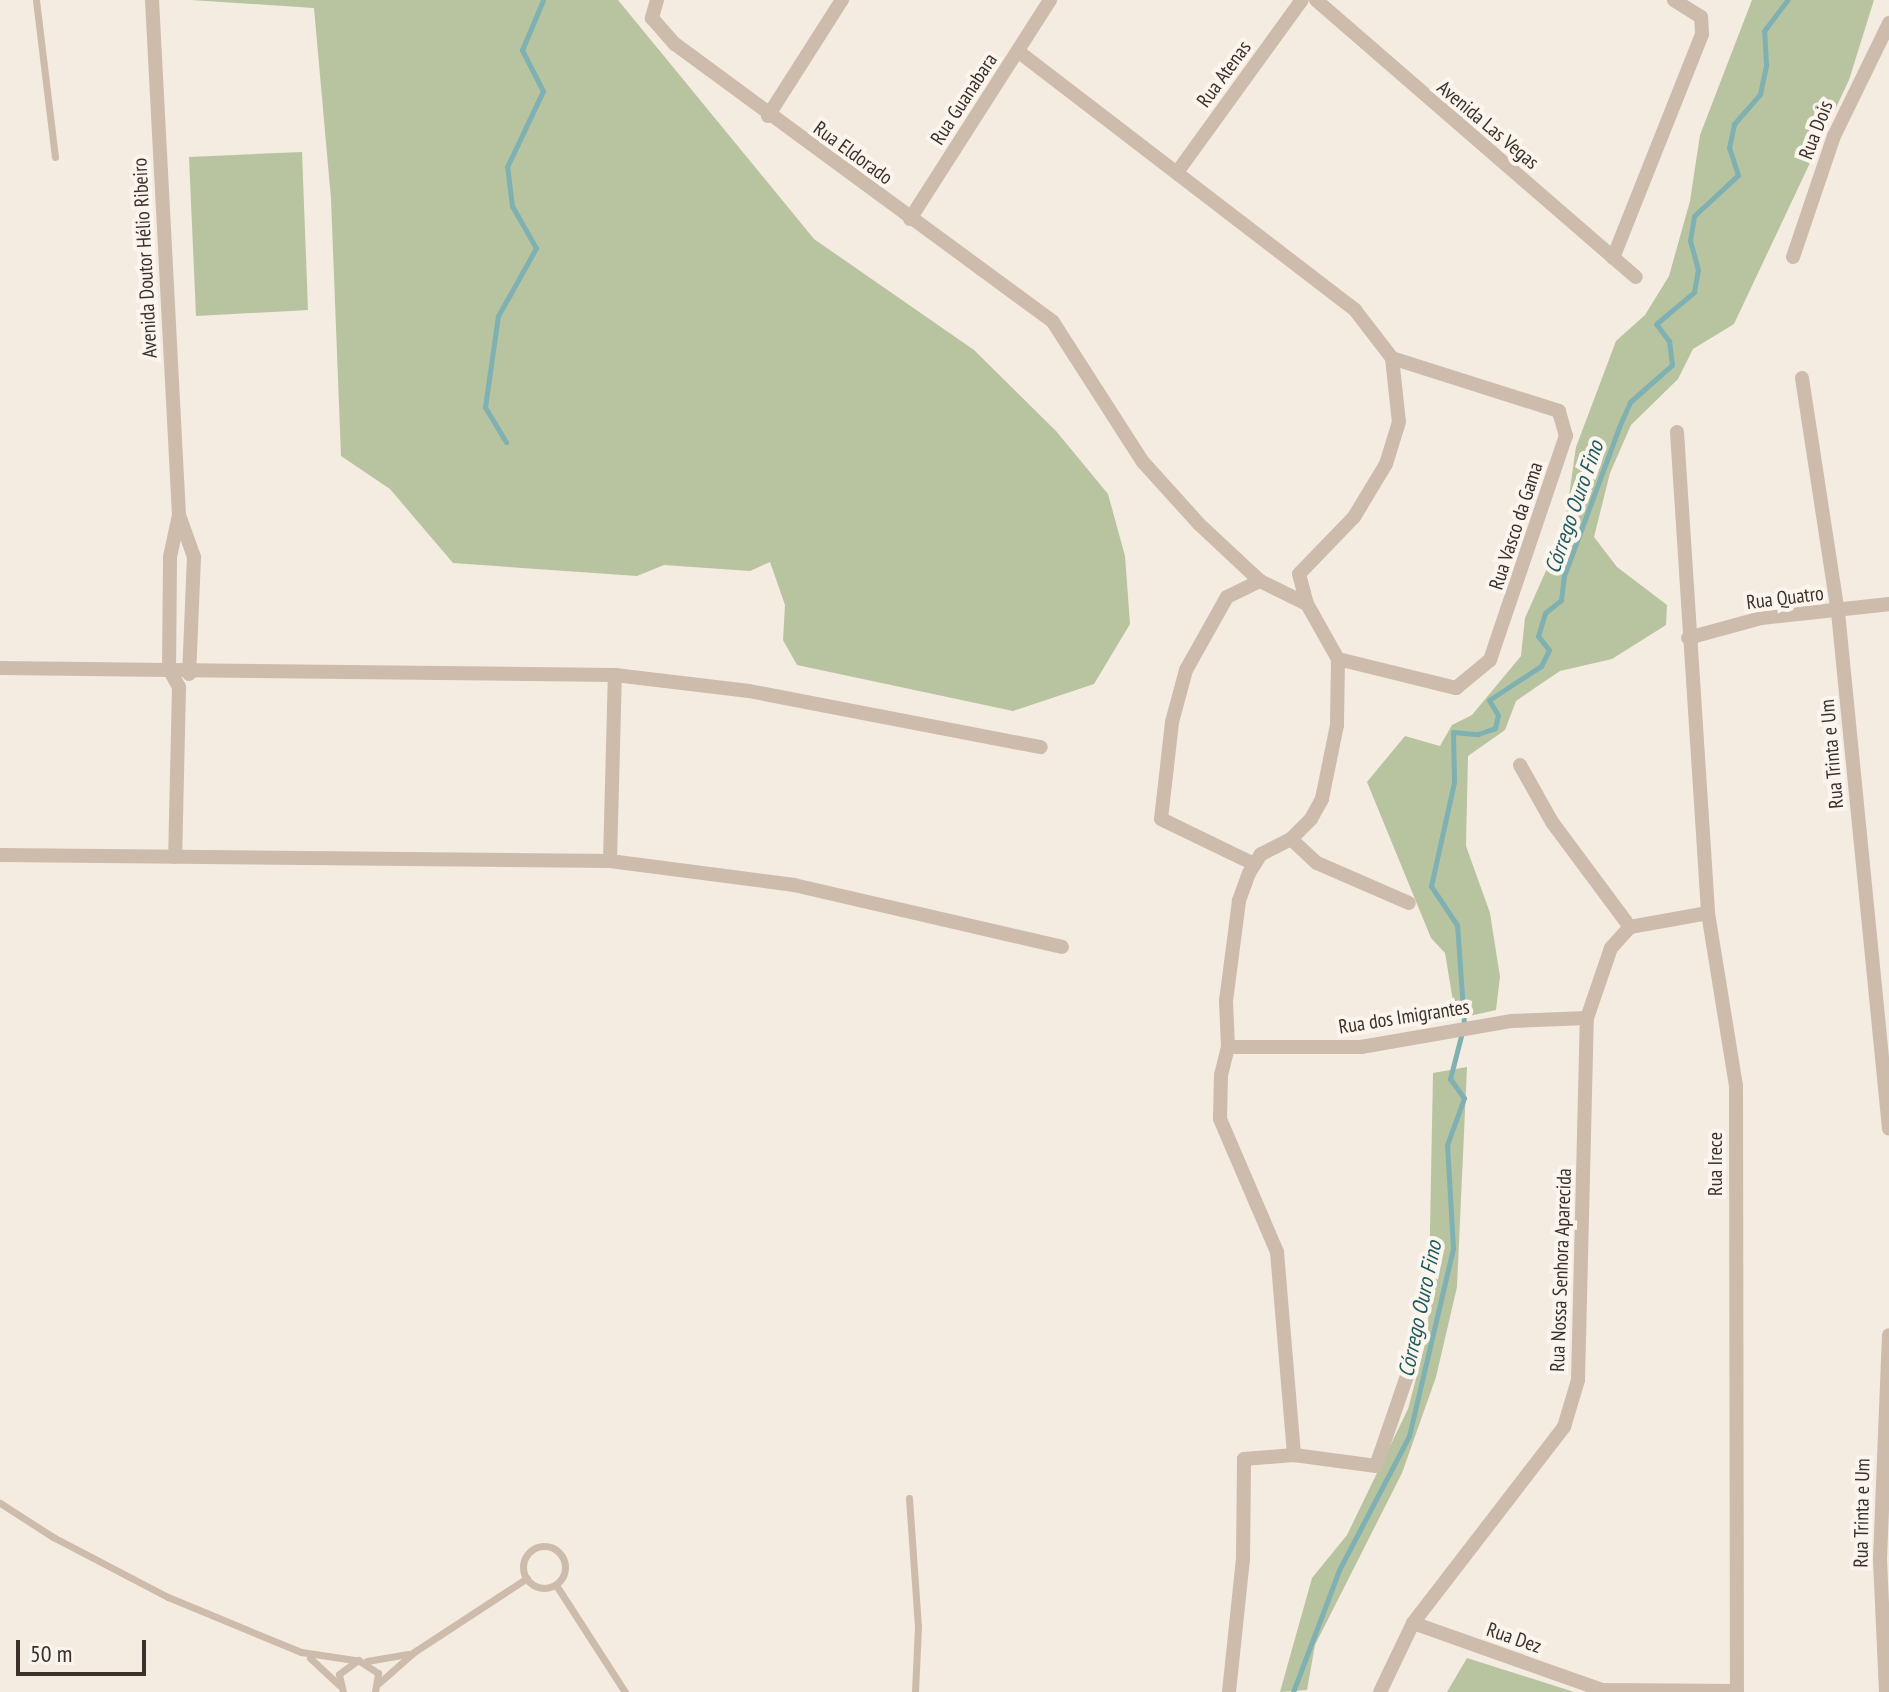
<!DOCTYPE html>
<meta charset="utf-8">
<style>
body{margin:0}
#map{position:relative;width:1889px;height:1692px;overflow:hidden;background:#f4ebe1;font-family:"PT Sans Narrow",sans-serif}
div>[style]{position:absolute}
[style*='--x']{left:calc(var(--x)*1px);top:calc(var(--y)*1px);width:calc(var(--w)*1px);rotate:calc(var(--a)*1deg)}
.green>*{inset:0;background:#b8c4a0}
.stream>*{height:5px;margin:-2.5px;padding:0 2.5px;transform-origin:2.5px;border-radius:2.5px;background:#7fb0b2}
.lane>*{height:7px;margin:-3.5px;padding:0 3.5px;transform-origin:3.5px;border-radius:3.5px;background:#cdbbac}
.lane>.ring{margin:-3.5px;padding:0;box-sizing:content-box;background:none;border:7px solid #cdbbac;border-radius:50%}
.street>*{height:14px;margin:-7px;padding:0 7px;transform-origin:7px;border-radius:7px;background:#cdbbac}
span{translate:-50% -50%;white-space:nowrap;text-align:center;line-height:1.15;-webkit-text-stroke:8px #fbf5ee;paint-order:stroke}
.street-label{font-size:20px;color:#3b302b}
.water-label{font-size:22px;color:#1f5a5e;font-style:italic}
.scale{position:absolute;left:16px;top:1640px;width:130px;height:36px;box-sizing:border-box;border:4px solid #3b302b;border-top:0;padding-left:10px;font-size:24px;line-height:28px;white-space:nowrap;color:#3b302b;-webkit-text-stroke:6px #fbf5ee;paint-order:stroke}
</style>
<div id="map">
<div class="green">
<div style="clip-path:polygon(191px 0,618px 0,814px 239px,974px 350px,1056px 431px,1108px 494px,1125px 556px,1130px 624px,1094px 684px,1013px 711px,797px 665px,783px 640px,785px 605px,770px 562px,750px 571px,664px 565px,637px 576px,453px 563px,390px 489px,341px 456px,331px 199px,314px 8px)"></div>
<div style="clip-path:polygon(1752px 0,1874px 0,1849px 80px,1734px 324px,1693px 349px,1678px 379px,1631px 425px,1610px 473px,1594px 537px,1617px 567px,1667px 605px,1666px 625px,1612px 659px,1560px 671px,1542px 683px,1516px 701px,1505px 730px,1468px 756px,1466px 846px,1490px 913px,1500px 977px,1496px 1010px,1456px 1019px,1445px 953px,1431px 938px,1367px 782px,1405px 736px,1440px 746px,1452px 725px,1472px 715px,1521px 656px,1525px 618px,1564px 530px,1576px 447px,1616px 341px,1645px 315px,1669px 276px,1690px 201px,1700px 135px)"></div>
<div style="clip-path:polygon(302px 152px,308px 310px,196px 316px,189px 157px)"></div>
<div style="clip-path:polygon(1467px 1067px,1457px 1287px,1436px 1377px,1402px 1473px,1315px 1645px,1307px 1690px,1280px 1692px,1312px 1578px,1347px 1535px,1408px 1409px,1428px 1333px,1433px 1073px)"></div>
<div style="clip-path:polygon(1467px 1658px,1574px 1692px,1447px 1692px)"></div>
</div>
<div class="stream">
<div style="--x:506;--y:442;--w:41;--a:-121"></div>
<div style="--x:485;--y:407;--w:92;--a:-81.9"></div>
<div style="--x:498;--y:316;--w:78;--a:-60.8"></div>
<div style="--x:536;--y:248;--w:48;--a:-119.7"></div>
<div style="--x:512;--y:206;--w:39;--a:-97"></div>
<div style="--x:507;--y:167;--w:84;--a:-64.7"></div>
<div style="--x:543;--y:91;--w:46;--a:-117.1"></div>
<div style="--x:522;--y:50;--w:54;--a:-67.2"></div>
<div style="--x:1293;--y:1692;--w:130;--a:-69.3"></div>
<div style="--x:1339;--y:1570;--w:151;--a:-62.4"></div>
<div style="--x:1409;--y:1436;--w:193;--a:-76.8"></div>
<div style="--x:1453;--y:1248;--w:103;--a:-93.3"></div>
<div style="--x:1447;--y:1145;--w:50;--a:-70.1"></div>
<div style="--x:1464;--y:1098;--w:24;--a:-126"></div>
<div style="--x:1450;--y:1079;--w:57;--a:-75.7"></div>
<div style="--x:1464;--y:1024;--w:99;--a:-94"></div>
<div style="--x:1457;--y:925;--w:47;--a:-123.7"></div>
<div style="--x:1431;--y:886;--w:107;--a:-77.5"></div>
<div style="--x:1454;--y:782;--w:50;--a:-91.1"></div>
<div style="--x:1453;--y:732;--w:25;--a:5"></div>
<div style="--x:1478;--y:734;--w:18;--a:-19"></div>
<div style="--x:1495;--y:728;--w:13;--a:-77"></div>
<div style="--x:1498;--y:715;--w:17;--a:-121"></div>
<div style="--x:1489;--y:700;--w:62;--a:-33.2"></div>
<div style="--x:1541;--y:666;--w:18;--a:-63"></div>
<div style="--x:1549;--y:650;--w:18;--a:-128"></div>
<div style="--x:1538;--y:636;--w:24;--a:-73"></div>
<div style="--x:1545;--y:613;--w:21;--a:-39"></div>
<div style="--x:1561;--y:600;--w:24;--a:-83"></div>
<div style="--x:1564;--y:576;--w:159;--a:-69.7"></div>
<div style="--x:1619;--y:427;--w:27;--a:-66"></div>
<div style="--x:1630;--y:402;--w:56;--a:-41.4"></div>
<div style="--x:1672;--y:365;--w:24;--a:-97"></div>
<div style="--x:1669;--y:341;--w:21;--a:-127"></div>
<div style="--x:1656;--y:324;--w:50;--a:-40.1"></div>
<div style="--x:1694;--y:292;--w:22;--a:-80"></div>
<div style="--x:1698;--y:270;--w:30;--a:-105"></div>
<div style="--x:1690;--y:241;--w:25;--a:-81"></div>
<div style="--x:1694;--y:216;--w:60;--a:-43"></div>
<div style="--x:1738;--y:175;--w:28;--a:-108"></div>
<div style="--x:1729;--y:148;--w:25;--a:-78"></div>
<div style="--x:1734;--y:124;--w:40;--a:-49"></div>
<div style="--x:1760;--y:94;--w:30;--a:-78"></div>
<div style="--x:1766;--y:65;--w:34;--a:-93"></div>
<div style="--x:1764;--y:31;--w:39;--a:-53"></div>
</div>
<div class="lane">
<div style="--x:36;--y:0;--w:158;--a:83.1"></div>
<div style="--x:909;--y:1498;--w:128;--a:86"></div>
<div style="--x:918;--y:1626;--w:66;--a:92.6"></div>
<div style="--x:0;--y:1503;--w:63;--a:32.7"></div>
<div style="--x:53;--y:1537;--w:130;--a:27.6"></div>
<div style="--x:168;--y:1597;--w:144;--a:22.5"></div>
<div style="--x:301;--y:1652;--w:54;--a:8.6"></div>
<div class="ring" style="left:523px;top:1546px;width:35px;height:35px"></div>
<div style="--x:556;--y:1585;--w:127;--a:57.2"></div>
<div style="--x:310;--y:1658;--w:40;--a:43"></div>
<div style="--x:367;--y:1661;--w:42;--a:-9.7"></div>
<div style="--x:379;--y:1683;--w:47;--a:-41.5"></div>
<div style="--x:414;--y:1652;--w:135;--a:-33.2"></div>
<div style="--x:343;--y:1692;--w:18;--a:-103"></div>
<div style="--x:339;--y:1674;--w:24;--a:-36"></div>
<div style="--x:358;--y:1660;--w:24;--a:33"></div>
<div style="--x:378;--y:1673;--w:19;--a:99"></div>
</div>
<div class="street">
<div style="--x:152;--y:0;--w:516;--a:87"></div>
<div style="--x:179;--y:515;--w:43;--a:102.1"></div>
<div style="--x:170;--y:557;--w:112;--a:90.5"></div>
<div style="--x:169;--y:669;--w:21;--a:61"></div>
<div style="--x:179;--y:687;--w:170;--a:91.3"></div>
<div style="--x:657;--y:0;--w:19;--a:106"></div>
<div style="--x:652;--y:18;--w:35;--a:49"></div>
<div style="--x:675;--y:44;--w:469;--a:36.3"></div>
<div style="--x:1053;--y:322;--w:166;--a:57.3"></div>
<div style="--x:1143;--y:462;--w:84;--a:47.9"></div>
<div style="--x:1199;--y:524;--w:83;--a:43.1"></div>
<div style="--x:1316;--y:0;--w:423;--a:40.9"></div>
<div style="--x:1019;--y:52;--w:424;--a:37.5"></div>
<div style="--x:1355;--y:310;--w:61;--a:52.4"></div>
<div style="--x:1392;--y:358;--w:64;--a:83.8"></div>
<div style="--x:1399;--y:422;--w:44;--a:107.2"></div>
<div style="--x:1386;--y:464;--w:62;--a:121.1"></div>
<div style="--x:1354;--y:517;--w:79;--a:134"></div>
<div style="--x:1299;--y:574;--w:31;--a:75"></div>
<div style="--x:1307;--y:604;--w:63;--a:60.6"></div>
<div style="--x:1338;--y:659;--w:66;--a:90.9"></div>
<div style="--x:1337;--y:725;--w:76;--a:101.5"></div>
<div style="--x:1322;--y:799;--w:23;--a:119"></div>
<div style="--x:1311;--y:819;--w:28;--a:135"></div>
<div style="--x:1291;--y:839;--w:34;--a:153"></div>
<div style="--x:1261;--y:854;--w:22;--a:122"></div>
<div style="--x:1249;--y:873;--w:30;--a:110"></div>
<div style="--x:1239;--y:901;--w:101;--a:97.4"></div>
<div style="--x:1226;--y:1001;--w:46;--a:87.5"></div>
<div style="--x:1228;--y:1047;--w:29;--a:104"></div>
<div style="--x:1221;--y:1075;--w:44;--a:91.3"></div>
<div style="--x:1220;--y:1119;--w:145;--a:66.8"></div>
<div style="--x:1277;--y:1252;--w:204;--a:85.2"></div>
<div style="--x:768;--y:116;--w:138;--a:-57.5"></div>
<div style="--x:1178;--y:171;--w:211;--a:-54.1"></div>
<div style="--x:910;--y:219;--w:260;--a:-57.4"></div>
<div style="--x:1793;--y:257;--w:128;--a:-71.3"></div>
<div style="--x:1834;--y:136;--w:126;--a:-64"></div>
<div style="--x:1613;--y:258;--w:241;--a:-68.3"></div>
<div style="--x:1702;--y:34;--w:17;--a:-93"></div>
<div style="--x:1701;--y:17;--w:32;--a:-148"></div>
<div style="--x:1802;--y:378;--w:237;--a:81.3"></div>
<div style="--x:1838;--y:612;--w:519;--a:84.36"></div>
<div style="--x:1677;--y:432;--w:482;--a:86.3"></div>
<div style="--x:1708;--y:913;--w:174;--a:80.8"></div>
<div style="--x:1736;--y:1085;--w:607;--a:89.91"></div>
<div style="--x:179;--y:515;--w:45;--a:70.3"></div>
<div style="--x:194;--y:557;--w:117;--a:92.4"></div>
<div style="--x:1688;--y:638;--w:76;--a:-15.3"></div>
<div style="--x:1761;--y:618;--w:129;--a:-6.2"></div>
<div style="--x:1338;--y:659;--w:122;--a:13.8"></div>
<div style="--x:1456;--y:688;--w:44;--a:-39.5"></div>
<div style="--x:1490;--y:660;--w:237;--a:-71.3"></div>
<div style="--x:1566;--y:436;--w:26;--a:-106"></div>
<div style="--x:1559;--y:411;--w:175;--a:-162.4"></div>
<div style="--x:0;--y:668;--w:615;--a:0.65"></div>
<div style="--x:615;--y:675;--w:135;--a:6.8"></div>
<div style="--x:749;--y:691;--w:297;--a:10.9"></div>
<div style="--x:1520;--y:765;--w:65;--a:60.7"></div>
<div style="--x:1552;--y:822;--w:131;--a:53.4"></div>
<div style="--x:1291;--y:839;--w:35;--a:43"></div>
<div style="--x:1317;--y:863;--w:100;--a:23.5"></div>
<div style="--x:0;--y:855;--w:610;--a:0.56"></div>
<div style="--x:610;--y:861;--w:186;--a:7.4"></div>
<div style="--x:794;--y:885;--w:275;--a:13"></div>
<div style="--x:610;--y:861;--w:186;--a:-88.5"></div>
<div style="--x:1254;--y:864;--w:103;--a:-154.2"></div>
<div style="--x:1161;--y:819;--w:98;--a:-83.5"></div>
<div style="--x:1172;--y:722;--w:54;--a:-74.9"></div>
<div style="--x:1186;--y:670;--w:84;--a:-60.7"></div>
<div style="--x:1227;--y:597;--w:37;--a:-26"></div>
<div style="--x:1260;--y:581;--w:52;--a:26.1"></div>
<div style="--x:1228;--y:1047;--w:133;--a:0"></div>
<div style="--x:1361;--y:1047;--w:153;--a:-9.8"></div>
<div style="--x:1512;--y:1021;--w:75;--a:-2.3"></div>
<div style="--x:1413;--y:1623;--w:201;--a:19.5"></div>
<div style="--x:1602;--y:1690;--w:135;--a:0.4"></div>
<div style="--x:1229;--y:1692;--w:134;--a:-84"></div>
<div style="--x:1243;--y:1559;--w:100;--a:-89.4"></div>
<div style="--x:1244;--y:1459;--w:50;--a:-4.6"></div>
<div style="--x:1294;--y:1455;--w:83;--a:7.6"></div>
<div style="--x:1376;--y:1466;--w:120;--a:-71"></div>
<div style="--x:1380;--y:1692;--w:76;--a:-64.4"></div>
<div style="--x:1413;--y:1623;--w:247;--a:-52.4"></div>
<div style="--x:1564;--y:1427;--w:49;--a:-73.4"></div>
<div style="--x:1578;--y:1380;--w:362;--a:-88.6"></div>
<div style="--x:1587;--y:1018;--w:74;--a:-71.1"></div>
<div style="--x:1611;--y:948;--w:28;--a:-48"></div>
<div style="--x:1630;--y:927;--w:79;--a:-10.2"></div>
<div style="--x:1886;--y:1692;--w:133;--a:-92.6"></div>
<div style="--x:1880;--y:1559;--w:224;--a:-87.7"></div>
</div>
<div class="street-label">
<span style="left:1224px;top:74px;rotate:-54deg">Rua Atenas</span>
<span style="left:964px;top:99px;rotate:-57deg">Rua Guanabara</span>
<span style="left:1488px;top:125px;rotate:40deg">Avenida Las Vegas</span>
<span style="left:1816px;top:130px;rotate:-69deg">Rua Dois</span>
<span style="left:853px;top:153px;rotate:36deg">Rua Eldorado</span>
<span style="left:145px;top:258px;rotate:-93deg">Avenida Doutor Hélio Ribeiro</span>
<span style="left:1516px;top:526px;rotate:-72deg">Rua Vasco da Gama</span>
<span style="left:1785px;top:598px;rotate:-7deg">Rua Quatro</span>
<span style="left:1832px;top:754px;rotate:-95deg">Rua Trinta e Um</span>
<span style="left:1404px;top:1017px;rotate:-9deg">Rua dos Imigrantes</span>
<span style="left:1715px;top:1164px;rotate:-90deg">Rua Irece</span>
<span style="left:1561px;top:1270px;rotate:-88deg">Rua Nossa Senhora Aparecida</span>
<span style="left:1862px;top:1513px;rotate:-89deg">Rua Trinta e Um</span>
<span style="left:1514px;top:1638px;rotate:19deg">Rua Dez</span>
</div>
<div class="water-label">
<span style="left:1574px;top:507px;rotate:-71deg">Córrego Ouro Fino</span>
<span style="left:1420px;top:1309px;rotate:-78deg">Córrego Ouro Fino</span>
</div>
<div class="scale">50 m</div>
</div>
